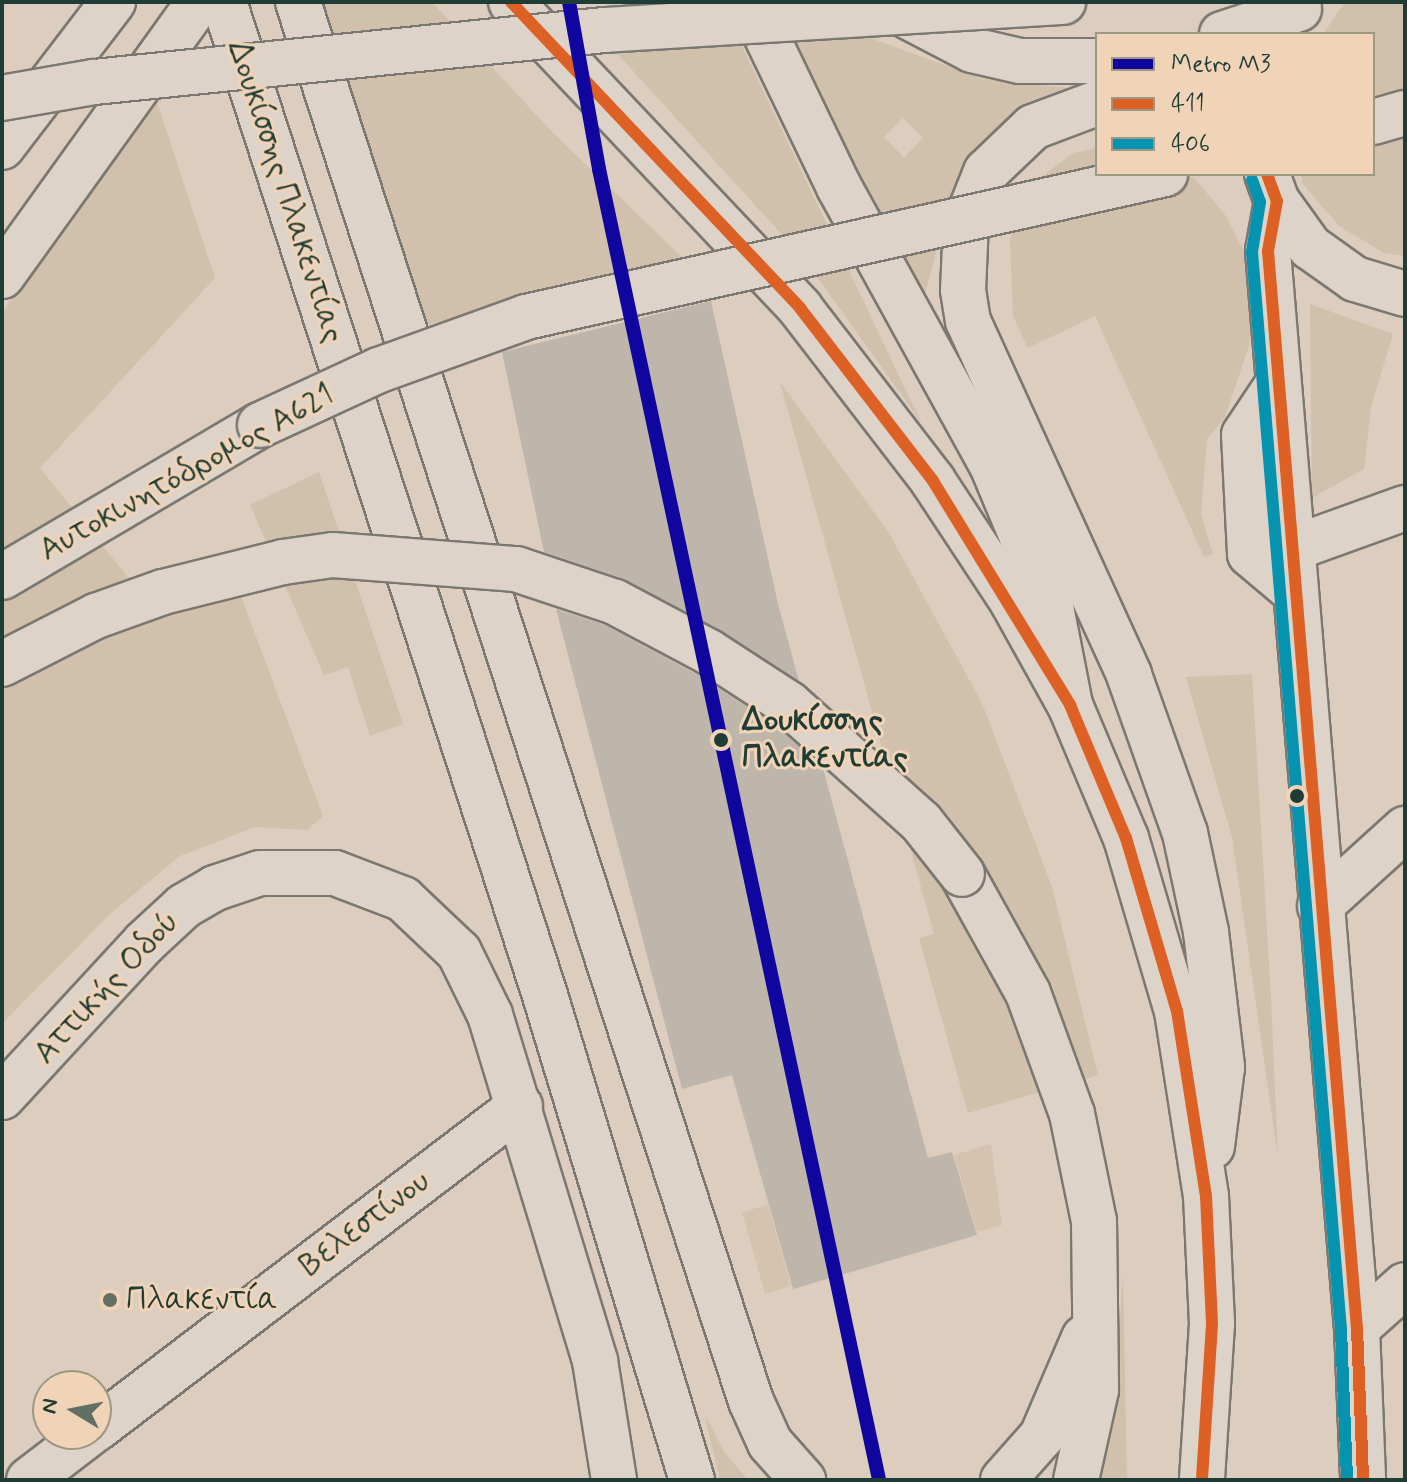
<!DOCTYPE html>
<meta charset="utf-8">
<style>
body{margin:0}
#map{position:relative;width:1407px;height:1482px;overflow:hidden;background:#dccdbf;font-family:Mynerve,sans-serif}
div>[style]{position:absolute}
[style*='--x']{left:calc(var(--x)*1px);top:calc(var(--y)*1px);width:calc(var(--w)*1px);rotate:calc(var(--a)*1deg)}
.built>*{inset:0;background:#d6c3af}
.green>*{inset:0;background:#d0c0ac}
.building>*{inset:0;background:#beb5ab}
.roads{filter:drop-shadow(2px 0 #7a7870) drop-shadow(-2px 0 #7a7870) drop-shadow(0 2px #7a7870) drop-shadow(0 -2px #7a7870)}
.minor>*{height:44px;margin:-22px;padding:0 22px;transform-origin:22px;border-radius:22px;background:#ded3c8}
.major>*{height:44px;margin:-22px;padding:0 22px;transform-origin:22px;border-radius:22px;background:#ded3c8}
.highway>*{height:44px;margin:-22px;padding:0 22px;transform-origin:22px;border-radius:22px;background:#ded3c8}
.bridges{filter:drop-shadow(2px 0 #7a7870) drop-shadow(-2px 0 #7a7870) drop-shadow(0 2px #7a7870) drop-shadow(0 -2px #7a7870)}
.highway-bridge>*{height:44px;margin:-22px;padding:0 22px;transform-origin:22px;border-radius:22px;background:#ded3c8}
.bus-1>*{height:12px;margin:-6px;padding:0 6px;transform-origin:6px;border-radius:6px;background:#dd6124}
.bus-2>*{height:12px;margin:-6px;padding:0 6px;transform-origin:6px;border-radius:6px;background:#0693af}
.metro-1>*{height:14px;margin:-7px;padding:0 7px;transform-origin:7px;border-radius:7px;background:#10069f}
.dots>*{width:22px;height:22px;translate:-50% -50%;box-sizing:border-box;border:4px solid #f1d3b7;border-radius:50%}
span{translate:-50% -50%;white-space:nowrap;text-align:center;line-height:1.15;-webkit-text-stroke:6px #f1d3b7;paint-order:stroke}
.street-label{font-size:32px;color:#1f3d34}
.stop-label{font-size:32px;color:#1f3d34;font-weight:700}
.left{translate:0 -50%;text-align:left}
.poi-label{font-size:32px;color:#1f3d34}
.frame{position:absolute;inset:0;border:4px solid #1f3d34;pointer-events:none}
.legend{position:absolute;left:1095px;top:32px;width:280px;height:144px;box-sizing:border-box;background:#f1d3b7;border:2px solid #9d9783;margin:0;padding:10px 14px;list-style:none;font-size:24px;color:#1f3d34}
.legend li{display:flex;align-items:center;gap:16px;height:40px}
.legend b{width:40px;border:2px solid #9d9783}
.north{position:absolute;left:32px;top:1370px;width:80px;height:80px;box-sizing:border-box;background:#f1d3b7;border:2px solid #9d9783;border-radius:50%;rotate:280deg;font-size:22px;font-weight:700;line-height:32px;text-align:center;color:#1f3d34}
.north::after{content:'';display:block;margin:auto;width:28px;height:36px;background:#616f65;clip-path:polygon(50% 0,100% 100%,50% 72%,0 100%)}
</style>
<div id="map">
<div class="built">
<div style="clip-path:polygon(991px 1144px,1002px 1225px,977px 1232px,954px 1155px)"></div>
<div style="clip-path:polygon(768px 1205px,791px 1286px,765px 1294px,742px 1212px)"></div>
</div>
<div class="green">
<div style="clip-path:polygon(310px 2px,432px 2px,551px 131px,691px 266px,417px 327px)"></div>
<div style="clip-path:polygon(625px 2px,721px 2px,921px 422px,805px 260px,585px 18px,603px 22px)"></div>
<div style="clip-path:polygon(evenodd,771px 2px,983px 79px,1089px 90px,944px 223px,919px 316px,771px 2px,903px 118px,923px 138px,904px 158px,884px 137px,903px 118px)"></div>
<div style="clip-path:polygon(1345px 2px,1405px 2px,1405px 256px,1384px 253px,1339px 226px,1302px 183px,1301px 174px,1373px 174px,1373px 34px,1323px 34px)"></div>
<div style="clip-path:polygon(154px 93px,215px 278px,40px 468px,139px 591px,226px 556px,323px 816px,307px 830px,255px 827px,180px 856px,112px 912px,2px 1024px,2px 313px)"></div>
<div style="clip-path:polygon(1097px 148px,1097px 174px,1193px 177px,1224px 213px,1245px 253px,1253px 297px,1250px 343px,1225px 417px,1207px 439px,1201px 515px,1213px 554px,1204px 557px,1095px 316px,1028px 348px,1013px 316px,1010px 239px,1022px 205px,1042px 176px,1073px 153px)"></div>
<div style="clip-path:polygon(1310px 304px,1393px 334px,1371px 407px,1364px 469px,1312px 498px)"></div>
<div style="clip-path:polygon(780px 382px,889px 533px,982px 703px,1052px 887px,1098px 1075px,968px 1113px,919px 938px,934px 934px)"></div>
<div style="clip-path:polygon(319px 472px,403px 724px,370px 736px,348px 667px,324px 675px,250px 505px)"></div>
<div style="clip-path:polygon(1252px 674px,1271px 998px,1278px 1158px,1232px 837px,1186px 677px)"></div>
<div style="clip-path:polygon(1123px 1272px,1127px 1480px,1090px 1480px,1118px 1349px)"></div>
<div style="clip-path:polygon(704px 1413px,725px 1453px,748px 1480px,720px 1480px)"></div>
</div>
<div class="building">
<div style="clip-path:polygon(711px 301px,778px 604px,799px 681px,627px 580px,544px 552px,502px 352px)"></div>
<div style="clip-path:polygon(556px 609px,605px 625px,696px 674px,774px 724px,823px 768px,928px 1158px,952px 1152px,977px 1235px,793px 1289px,732px 1075px,682px 1089px)"></div>
</div>
<div class="roads">
<div class="minor">
<div style="--x:1277;--y:201;--w:51;--a:100.2"></div>
<div style="--x:1268;--y:251;--w:1081;--a:85.28"></div>
<div style="--x:1357;--y:1328;--w:152;--a:87.7"></div>
<div style="--x:1278;--y:384;--w:61;--a:123.7"></div>
<div style="--x:1244;--y:435;--w:119;--a:87.1"></div>
<div style="--x:1250;--y:554;--w:57;--a:40.1"></div>
<div style="--x:1291;--y:549;--w:121;--a:-19.8"></div>
<div style="--x:1320;--y:906;--w:115;--a:-42.2"></div>
<div style="--x:2;--y:1097;--w:209;--a:-47.3"></div>
<div style="--x:144;--y:943;--w:54;--a:-42.8"></div>
<div style="--x:184;--y:906;--w:36;--a:-30"></div>
<div style="--x:215;--y:888;--w:47;--a:-18.4"></div>
<div style="--x:260;--y:873;--w:75;--a:0"></div>
<div style="--x:335;--y:873;--w:73;--a:20.9"></div>
<div style="--x:403;--y:899;--w:77;--a:43.4"></div>
<div style="--x:459;--y:952;--w:70;--a:63.8"></div>
<div style="--x:490;--y:1015;--w:362;--a:73.1"></div>
<div style="--x:595;--y:1361;--w:121;--a:80.9"></div>
<div style="--x:1357;--y:1328;--w:64;--a:-41.9"></div>
<div style="--x:96;--y:1429;--w:533;--a:-37.3"></div>
<div style="--x:29;--y:1480;--w:76;--a:-37.5"></div>
</div>
<div class="major">
<div style="--x:224;--y:2;--w:1040;--a:72.09"></div>
<div style="--x:544;--y:992;--w:510;--a:73.13"></div>
<div style="--x:511;--y:2;--w:421;--a:46.6"></div>
<div style="--x:800;--y:308;--w:218;--a:52.4"></div>
<div style="--x:933;--y:481;--w:144;--a:56.6"></div>
<div style="--x:1012;--y:601;--w:119;--a:60.9"></div>
<div style="--x:1070;--y:705;--w:144;--a:67.2"></div>
<div style="--x:1126;--y:838;--w:180;--a:73.6"></div>
<div style="--x:1177;--y:1011;--w:187;--a:81.1"></div>
<div style="--x:1206;--y:1196;--w:128;--a:87.3"></div>
<div style="--x:1212;--y:1324;--w:156;--a:93.7"></div>
<div style="--x:1097;--y:103;--w:68;--a:159.4"></div>
<div style="--x:1033;--y:127;--w:65;--a:136.2"></div>
<div style="--x:986;--y:172;--w:54;--a:111.8"></div>
<div style="--x:966;--y:222;--w:68;--a:92.5"></div>
<div style="--x:963;--y:290;--w:31;--a:81"></div>
<div style="--x:968;--y:321;--w:389;--a:65.5"></div>
<div style="--x:1129;--y:675;--w:168;--a:70.5"></div>
<div style="--x:1185;--y:833;--w:101;--a:78"></div>
<div style="--x:1206;--y:932;--w:136;--a:83.2"></div>
<div style="--x:1222;--y:1067;--w:80;--a:97.2"></div>
<div style="--x:1267;--y:174;--w:29;--a:70"></div>
<div style="--x:1277;--y:201;--w:57;--a:54.3"></div>
<div style="--x:1310;--y:247;--w:55;--a:35.4"></div>
<div style="--x:1355;--y:279;--w:52;--a:16.7"></div>
</div>
<div class="highway">
<div style="--x:298;--y:2;--w:1471;--a:72.06"></div>
<div style="--x:751;--y:1401;--w:46;--a:65.7"></div>
<div style="--x:770;--y:1443;--w:50;--a:48.3"></div>
<div style="--x:750;--y:2;--w:205;--a:64.3"></div>
<div style="--x:839;--y:187;--w:317;--a:61.2"></div>
<div style="--x:992;--y:465;--w:154;--a:67.4"></div>
<div style="--x:1051;--y:607;--w:100;--a:79"></div>
<div style="--x:884;--y:4;--w:99;--a:27.6"></div>
<div style="--x:972;--y:50;--w:49;--a:12.9"></div>
<div style="--x:1020;--y:61;--w:77;--a:0"></div>
<div style="--x:1222;--y:34;--w:81;--a:-18"></div>
<div style="--x:1373;--y:122;--w:33;--a:-16"></div>
<div style="--x:2;--y:147;--w:183;--a:-52.6"></div>
<div style="--x:2;--y:276;--w:337;--a:-54.3"></div>
<div style="--x:2;--y:577;--w:299;--a:-30.5"></div>
<div style="--x:962;--y:874;--w:136;--a:61"></div>
<div style="--x:1028;--y:993;--w:129;--a:70"></div>
<div style="--x:1072;--y:1114;--w:109;--a:78.4"></div>
<div style="--x:1094;--y:1221;--w:169;--a:89.3"></div>
<div style="--x:1096;--y:1390;--w:92;--a:102.5"></div>
<div style="--x:1003;--y:1480;--w:59;--a:-48.4"></div>
<div style="--x:1042;--y:1436;--w:107;--a:-66.8"></div>
</div>
</div>
<div class="bridges">
<div class="highway-bridge">
<div style="--x:2;--y:98;--w:93;--a:-9.9"></div>
<div style="--x:94;--y:82;--w:513;--a:-5.82"></div>
<div style="--x:604;--y:30;--w:460;--a:-3.5"></div>
<div style="--x:260;--y:425;--w:131;--a:-24.8"></div>
<div style="--x:379;--y:370;--w:156;--a:-19.8"></div>
<div style="--x:526;--y:317;--w:655;--a:-12.61"></div>
<div style="--x:2;--y:664;--w:106;--a:-27.1"></div>
<div style="--x:96;--y:616;--w:71;--a:-19.7"></div>
<div style="--x:163;--y:592;--w:124;--a:-14"></div>
<div style="--x:283;--y:562;--w:50;--a:-8"></div>
<div style="--x:333;--y:555;--w:184;--a:4.4"></div>
<div style="--x:516;--y:569;--w:104;--a:18.4"></div>
<div style="--x:615;--y:602;--w:106;--a:28"></div>
<div style="--x:709;--y:652;--w:95;--a:33"></div>
<div style="--x:789;--y:704;--w:177;--a:41.8"></div>
<div style="--x:921;--y:822;--w:66;--a:51.7"></div>
</div>
</div>
<div class="bus-1">
<div style="--x:511;--y:2;--w:421;--a:46.6"></div>
<div style="--x:800;--y:308;--w:218;--a:52.4"></div>
<div style="--x:933;--y:481;--w:263;--a:58.5"></div>
<div style="--x:1070;--y:705;--w:144;--a:67.2"></div>
<div style="--x:1126;--y:838;--w:180;--a:73.6"></div>
<div style="--x:1177;--y:1011;--w:187;--a:81.1"></div>
<div style="--x:1206;--y:1196;--w:128;--a:87.3"></div>
<div style="--x:1212;--y:1324;--w:156;--a:93.7"></div>
<div style="--x:1267;--y:174;--w:29;--a:70"></div>
<div style="--x:1277;--y:201;--w:51;--a:100.2"></div>
<div style="--x:1268;--y:251;--w:1081;--a:85.28"></div>
<div style="--x:1357;--y:1328;--w:152;--a:87.7"></div>
</div>
<div class="bus-2">
<div style="--x:1252;--y:180;--w:23;--a:70"></div>
<div style="--x:1260;--y:202;--w:51;--a:99.1"></div>
<div style="--x:1252;--y:252;--w:1081;--a:85.28"></div>
<div style="--x:1341;--y:1329;--w:151;--a:87.7"></div>
</div>
<div class="metro-1">
<div style="--x:569;--y:2;--w:170;--a:79.8"></div>
<div style="--x:599;--y:169;--w:1341;--a:77.94"></div>
</div>
<div class="dots">
<div style="left:721px;top:740px;background:#1f3d34"></div>
<div style="left:1297px;top:796px;background:#1f3d34"></div>
<div style="left:110px;top:1300px;background:#616f65"></div>
</div>
<div class="street-label">
<span style="left:285px;top:192px;rotate:72deg">Δουκίσσης Πλακεντίας</span>
<span style="left:187px;top:473px;rotate:-29deg">Αυτοκινητόδρομος Α621</span>
<span style="left:107px;top:988px;rotate:-47deg">Αττικής Οδού</span>
<span style="left:365px;top:1224px;rotate:-37deg">Βελεστίνου</span>
</div>
<div class="stop-label">
<span class="left" style="left:742px;top:740px">Δουκίσσης<br>Πλακεντίας</span>
</div>
<div class="poi-label">
<span class="left" style="left:126px;top:1300px">Πλακεντία</span>
</div>
<div class="frame"></div>
<ul class="legend">
<li><b style="height:10px;background:#10069f"></b>Metro Μ3</li>
<li><b style="height:10px;background:#dd6124"></b>411</li>
<li><b style="height:10px;background:#0693af"></b>406</li>
</ul>
<div class="north">N</div>
</div>
